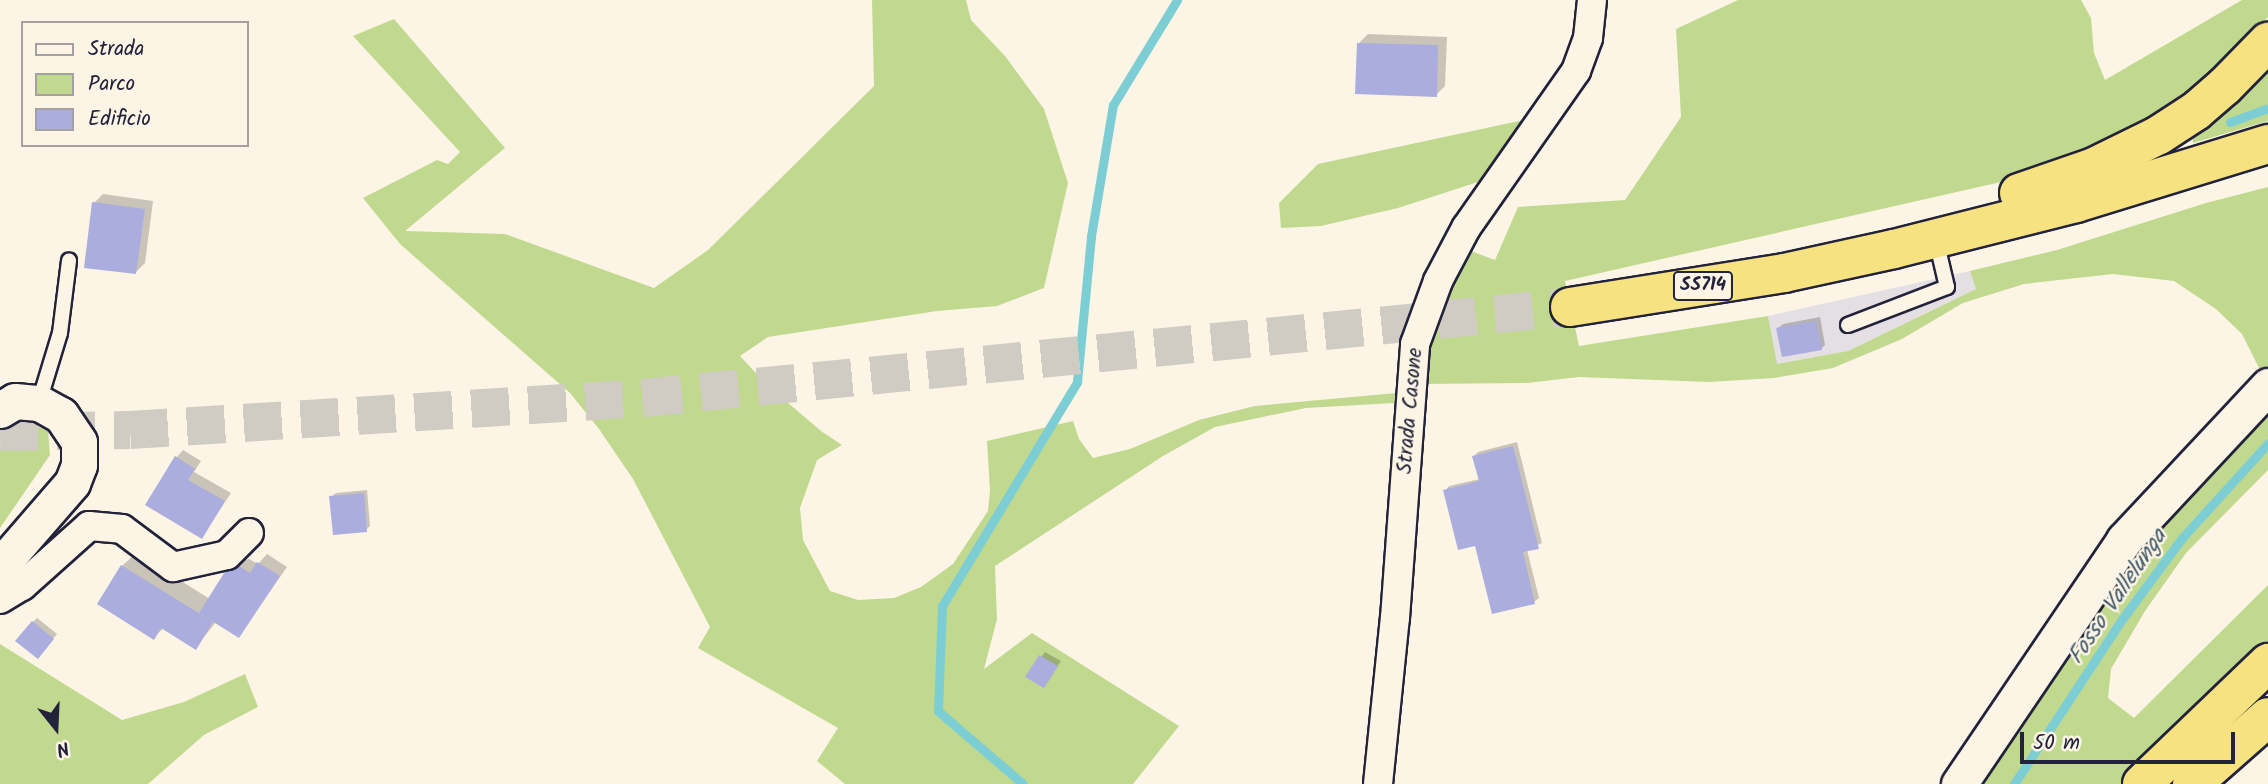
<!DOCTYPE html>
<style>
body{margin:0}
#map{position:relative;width:2268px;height:784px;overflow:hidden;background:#fcf5e5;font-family:Kalam,sans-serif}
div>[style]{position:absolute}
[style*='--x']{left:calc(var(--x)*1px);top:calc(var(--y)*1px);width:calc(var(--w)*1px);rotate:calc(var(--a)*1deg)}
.built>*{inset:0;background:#e3dfe3}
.green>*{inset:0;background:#c1d98f}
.shadow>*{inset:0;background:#0003}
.stream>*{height:9px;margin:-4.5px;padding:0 4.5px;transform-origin:4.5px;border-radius:4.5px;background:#7dced4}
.building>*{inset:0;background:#aaadde}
.trunk-tunnel>*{height:38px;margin-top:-19px;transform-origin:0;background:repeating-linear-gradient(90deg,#d0cbc3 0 38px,transparent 0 57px)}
.roads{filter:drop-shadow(2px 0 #22223b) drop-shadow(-2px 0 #22223b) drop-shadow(0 2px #22223b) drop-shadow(0 -2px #22223b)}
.service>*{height:14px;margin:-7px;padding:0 7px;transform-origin:7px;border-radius:7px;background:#fcf5e5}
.minor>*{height:28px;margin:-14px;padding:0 14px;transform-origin:14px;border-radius:14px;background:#fcf5e5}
.tertiary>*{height:35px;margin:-17.5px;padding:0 17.5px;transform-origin:17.5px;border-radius:17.5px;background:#fcf5e5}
.trunk>*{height:38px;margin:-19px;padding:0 19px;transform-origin:19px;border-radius:19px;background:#f6e281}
span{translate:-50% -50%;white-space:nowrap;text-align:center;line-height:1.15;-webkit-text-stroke:5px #fcf5e5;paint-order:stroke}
.shield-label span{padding:2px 5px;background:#fcf5e5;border:2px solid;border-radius:5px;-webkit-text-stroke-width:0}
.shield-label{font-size:19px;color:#22223b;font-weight:700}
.street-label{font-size:21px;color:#22223b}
.water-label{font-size:23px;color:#3d5669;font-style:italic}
.legend{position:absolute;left:21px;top:21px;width:228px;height:126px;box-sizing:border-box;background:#fcf5e5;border:2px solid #a5a1a1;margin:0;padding:9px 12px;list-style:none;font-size:21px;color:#22223b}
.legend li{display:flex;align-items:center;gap:14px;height:35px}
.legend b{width:35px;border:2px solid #a5a1a1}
.north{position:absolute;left:21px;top:693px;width:70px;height:70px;-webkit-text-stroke:5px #fcf5e5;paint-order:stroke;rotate:162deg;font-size:19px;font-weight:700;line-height:28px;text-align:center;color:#22223b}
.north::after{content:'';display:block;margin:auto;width:24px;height:32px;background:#22223b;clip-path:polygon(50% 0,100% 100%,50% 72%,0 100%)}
.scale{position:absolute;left:2020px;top:732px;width:215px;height:32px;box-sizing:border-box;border:4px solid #22223b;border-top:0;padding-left:9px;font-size:21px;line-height:24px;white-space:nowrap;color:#22223b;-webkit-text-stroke:5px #fcf5e5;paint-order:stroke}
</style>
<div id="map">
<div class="built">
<div style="clip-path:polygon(1970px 271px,1976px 289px,1848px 351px,1776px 364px,1768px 316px)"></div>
</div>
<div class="green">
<div style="clip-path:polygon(872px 0,966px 0,971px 20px,1005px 56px,1044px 109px,1068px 183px,1044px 288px,997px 306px,937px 311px,768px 337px,740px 356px,767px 385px,821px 431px,842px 445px,817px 460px,800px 508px,803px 540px,830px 591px,858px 600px,894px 598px,921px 587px,953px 564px,988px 511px,990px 491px,987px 441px,1073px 421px,1079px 439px,1093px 458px,1130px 449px,1199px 420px,1255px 406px,1396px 393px,1394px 403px,1306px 408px,1215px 427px,1163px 456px,995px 566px,997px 619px,984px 669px,1032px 633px,1179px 726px,1133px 784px,845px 784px,817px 761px,838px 728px,698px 648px,710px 627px,633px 479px,599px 429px,570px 393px,400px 244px,363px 198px,437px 160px,448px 164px,460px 152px,353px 36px,394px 19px,505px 148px,405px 231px,505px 234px,654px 288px,708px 250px,874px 86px)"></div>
<div style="clip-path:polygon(1738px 0,2081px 0,2091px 18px,2094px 53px,2105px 80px,2242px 0,2268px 0,2268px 17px,2193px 94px,2145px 127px,2014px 179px,1565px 281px,1579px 346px,1768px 316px,1777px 364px,1848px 351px,1976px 289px,1970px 271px,2057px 250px,2206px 203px,2268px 187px,2268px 369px,2262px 374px,2242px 334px,2216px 309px,2174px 281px,2113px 274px,2024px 284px,1963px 303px,1902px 339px,1833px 368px,1774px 378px,1709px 382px,1579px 377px,1527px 383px,1418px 384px,1424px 335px,1463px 248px,1495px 260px,1518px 207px,1625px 200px,1681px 117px,1676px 29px)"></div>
<div style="clip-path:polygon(2268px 63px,2268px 121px,2193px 143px,2193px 133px)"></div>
<div style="clip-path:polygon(1528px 119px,1490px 178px,1398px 208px,1321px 226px,1281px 228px,1279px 203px,1318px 164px)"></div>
<div style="clip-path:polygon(2268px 401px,2268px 470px,2186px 553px,2145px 611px,2111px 669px,2108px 698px,2134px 718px,2268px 585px,2268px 642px,2126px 784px,1970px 784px,2117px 566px)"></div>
<div style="clip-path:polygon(19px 426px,36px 426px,48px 430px,50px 455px,0 528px,0 446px)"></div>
<div style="clip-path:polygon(0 644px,122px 720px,184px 702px,245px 674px,258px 707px,204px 735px,148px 784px,0 784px)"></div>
</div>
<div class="shadow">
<div style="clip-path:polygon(1368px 34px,1447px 37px,1445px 86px,1436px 95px,1359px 43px)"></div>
<div style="clip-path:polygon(103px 194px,153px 201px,145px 263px,136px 272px,94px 203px)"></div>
<div style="clip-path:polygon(1820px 317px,1825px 345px,1821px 349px,1778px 328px,1783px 324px)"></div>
<div style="clip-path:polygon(1517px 442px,1542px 543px,1527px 550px,1539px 598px,1534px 602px,1476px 544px,1445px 491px,1449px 486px,1480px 479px,1474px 456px,1478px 452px)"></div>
<div style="clip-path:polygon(183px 450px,201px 461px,194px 472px,231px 493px,202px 537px,176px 458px)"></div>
<div style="clip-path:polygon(367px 490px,370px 526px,366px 530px,331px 497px,336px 493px)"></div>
<div style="clip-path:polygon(136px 553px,210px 599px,226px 574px,235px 564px,249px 559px,258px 564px,267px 554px,287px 567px,239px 636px,216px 622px,195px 648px,164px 628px,154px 637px,122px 566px)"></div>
<div style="clip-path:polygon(37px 618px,57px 634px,42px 653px,33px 622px)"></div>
<div style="clip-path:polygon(1045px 652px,1061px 661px,1048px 681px,1028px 676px)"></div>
</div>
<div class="stream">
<div style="--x:2230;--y:122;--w:40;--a:-20.2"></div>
<div style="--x:1023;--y:784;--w:112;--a:-139.3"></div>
<div style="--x:938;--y:711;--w:105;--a:-87.8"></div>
<div style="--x:942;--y:606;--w:262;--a:-58.9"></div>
<div style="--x:1077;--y:382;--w:147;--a:-84.5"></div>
<div style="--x:1091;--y:236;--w:133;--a:-80.5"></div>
<div style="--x:1113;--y:105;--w:123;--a:-58.6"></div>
<div style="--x:2014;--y:784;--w:194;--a:-56.8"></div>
<div style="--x:2120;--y:622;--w:104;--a:-53.6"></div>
<div style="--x:2182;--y:538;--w:128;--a:-47.8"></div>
</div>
<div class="building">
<div style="clip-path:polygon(1357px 43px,1438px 45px,1437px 97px,1355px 94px)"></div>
<div style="clip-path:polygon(92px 202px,145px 209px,136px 274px,84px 268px)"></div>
<div style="clip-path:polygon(1816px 321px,1822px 350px,1782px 357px,1776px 328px)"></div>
<div style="clip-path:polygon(1513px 446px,1539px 549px,1523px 552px,1535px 604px,1492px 614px,1475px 546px,1458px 550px,1443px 490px,1479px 481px,1472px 456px)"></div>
<div style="clip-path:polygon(175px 456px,195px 469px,188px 480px,225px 501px,202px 539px,145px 505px)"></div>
<div style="clip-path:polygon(364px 493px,367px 532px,333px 535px,329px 496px)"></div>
<div style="clip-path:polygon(257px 562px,280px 576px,239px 638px,199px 613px,224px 573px,239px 566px,250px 573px)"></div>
<div style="clip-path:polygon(121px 565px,213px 622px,196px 650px,161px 628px,154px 640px,97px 604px)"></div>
<div style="clip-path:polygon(32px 621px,54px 639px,38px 659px,15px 641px)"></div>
<div style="clip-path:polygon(1039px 655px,1058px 666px,1044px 688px,1025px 677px)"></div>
</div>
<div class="trunk-tunnel">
<div style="--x:0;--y:432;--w:130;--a:-0.9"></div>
<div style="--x:130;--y:430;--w:515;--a:-3.56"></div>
<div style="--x:644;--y:398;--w:930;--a:-5.61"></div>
</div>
<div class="roads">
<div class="service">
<div style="--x:1848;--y:325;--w:106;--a:-21"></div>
<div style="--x:1947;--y:287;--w:48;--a:-103.2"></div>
<div style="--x:39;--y:402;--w:72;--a:-73.1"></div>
<div style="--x:60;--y:333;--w:73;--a:-82.9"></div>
</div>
<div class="minor">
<div style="--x:0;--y:599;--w:26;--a:-31"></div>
<div style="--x:22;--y:586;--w:90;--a:-41.8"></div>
<div style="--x:89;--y:526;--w:33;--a:5"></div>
<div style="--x:122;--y:529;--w:64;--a:36.7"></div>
<div style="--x:173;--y:567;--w:55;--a:-12.5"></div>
<div style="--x:227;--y:555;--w:31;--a:-45"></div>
<div style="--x:1378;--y:784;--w:167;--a:-84.2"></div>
<div style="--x:1395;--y:618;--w:275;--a:-85.8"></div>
<div style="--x:1415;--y:344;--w:67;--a:-69.9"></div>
<div style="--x:1438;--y:281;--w:60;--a:-62.2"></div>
<div style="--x:1466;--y:228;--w:192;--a:-55"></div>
<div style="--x:1576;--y:71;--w:35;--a:-70"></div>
<div style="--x:1588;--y:38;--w:38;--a:-84"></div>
</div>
<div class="tertiary">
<div style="--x:0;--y:410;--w:17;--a:-31"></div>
<div style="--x:15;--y:401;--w:24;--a:5"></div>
<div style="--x:39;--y:403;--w:25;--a:29"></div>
<div style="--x:61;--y:415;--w:32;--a:56"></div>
<div style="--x:79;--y:442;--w:23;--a:90"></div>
<div style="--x:79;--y:465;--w:19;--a:111"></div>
<div style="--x:72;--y:483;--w:110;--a:130.9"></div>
<div style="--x:1959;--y:784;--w:295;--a:-55.9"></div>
<div style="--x:2124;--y:540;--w:211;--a:-46.9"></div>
</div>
<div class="trunk">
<div style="--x:2019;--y:193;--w:79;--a:-19.1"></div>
<div style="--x:2094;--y:167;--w:72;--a:-26.2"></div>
<div style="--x:2159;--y:135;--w:44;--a:-33"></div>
<div style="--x:2196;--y:111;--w:38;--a:-41"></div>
<div style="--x:2225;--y:86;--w:62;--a:-45.7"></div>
<div style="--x:1570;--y:307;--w:217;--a:-9"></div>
<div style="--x:1784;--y:273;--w:113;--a:-12.3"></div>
<div style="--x:1894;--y:249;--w:188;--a:-14.2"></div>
<div style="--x:2076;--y:203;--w:201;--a:-17.1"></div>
<div style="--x:2142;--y:784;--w:175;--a:-43.8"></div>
<div style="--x:2192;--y:784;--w:101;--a:-41.4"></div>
</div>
</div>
<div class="shield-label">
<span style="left:1703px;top:286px">SS714</span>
</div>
<div class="street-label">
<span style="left:1411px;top:411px;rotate:-85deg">Strada Casone</span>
</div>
<div class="water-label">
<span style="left:2118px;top:597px;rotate:-56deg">Fosso Vallelunga</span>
</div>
<ul class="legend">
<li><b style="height:9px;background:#fcf5e5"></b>Strada</li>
<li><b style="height:19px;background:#c1d98f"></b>Parco</li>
<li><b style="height:19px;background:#aaadde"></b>Edificio</li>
</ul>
<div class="north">N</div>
<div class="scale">50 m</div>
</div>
